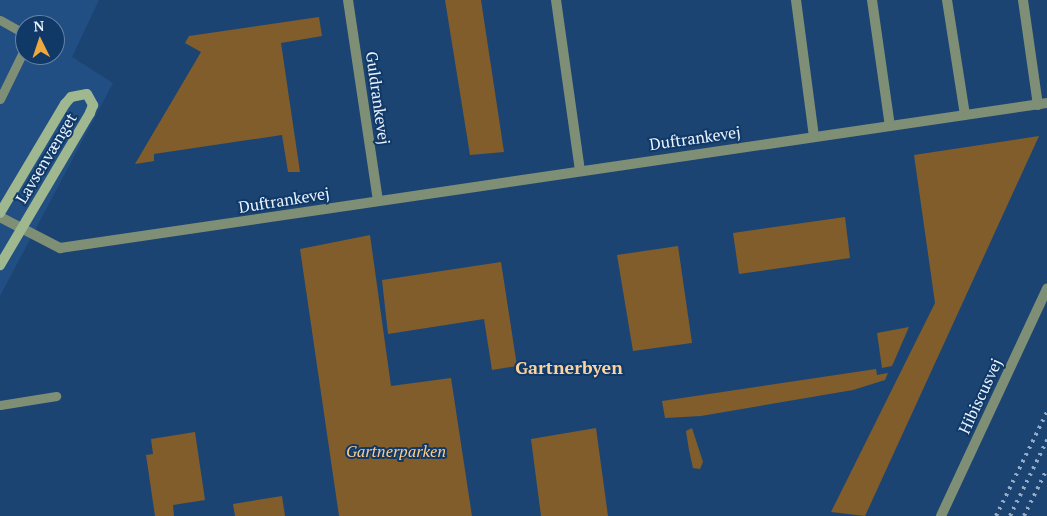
<!DOCTYPE html>
<meta charset="utf-8">
<style>
body{margin:0}
#map{position:relative;width:1047px;height:516px;overflow:hidden;background:#1c4473;font-family:"PT Serif",serif}
div>[style]{position:absolute}
[style*='--x']{left:calc(var(--x)*1px);top:calc(var(--y)*1px);width:calc(var(--w)*1px);rotate:calc(var(--a)*1deg)}
.built>*{inset:0;background:#214e83}
.green>*{inset:0;background:#805d2b}
.lane>*{height:9px;margin:-4.5px;padding:0 4.5px;transform-origin:4.5px;border-radius:4.5px;background:#7f8f75}
.street>*{height:10px;margin:-5px;padding:0 5px;transform-origin:5px;border-radius:5px;background:#7f8f75}
.secondary>*{height:10px;margin:-5px;padding:0 5px;transform-origin:5px;border-radius:5px;background:#9fb890}
.rail>*{height:4px;margin-top:-2px;transform-origin:0;background:repeating-linear-gradient(90deg,#95abc5 0 2.5px,transparent 0 7.5px)}
span{translate:-50% -50%;white-space:nowrap;text-align:center;line-height:1.15;-webkit-text-stroke:4px #103967;paint-order:stroke}
.street-label{font-size:16px;color:#eaf3ff}
.park-label{font-size:16px;color:#fbcc8d;font-style:italic}
.neighbourhood-label{font-size:18px;color:#fad39f;font-weight:700}
.north{position:absolute;left:15px;top:15px;width:50px;height:50px;box-sizing:border-box;background:#103967;border:1px solid #6783a4;border-radius:50%;rotate:356deg;font-size:14px;font-weight:700;line-height:20px;text-align:center;color:#eaf3ff}
.north::after{content:'';display:block;margin:auto;width:18px;height:22px;background:#eea83c;clip-path:polygon(50% 0,100% 100%,50% 72%,0 100%)}
</style>
<div id="map">
<div class="built">
<div style="clip-path:polygon(evenodd,0 0,99px 0,72px 57px,113px 83px,0 296px,0 0,25px 25px,55px 25px,55px 55px,25px 55px,25px 25px)"></div>
</div>
<div class="green">
<div style="clip-path:polygon(445px 0,481px 0,504px 152px,470px 155px)"></div>
<div style="clip-path:polygon(319px 17px,322px 36px,281px 43px,300px 172px,288px 172px,282px 135px,154px 154px,154px 161px,135px 164px,201px 52px,185px 43px,189px 36px)"></div>
<div style="clip-path:polygon(1039px 136px,865px 516px,831px 512px,935px 303px,914px 155px)"></div>
<div style="clip-path:polygon(845px 217px,850px 258px,739px 274px,733px 233px)"></div>
<div style="clip-path:polygon(370px 235px,391px 386px,451px 378px,472px 516px,339px 516px,300px 249px)"></div>
<div style="clip-path:polygon(678px 246px,692px 343px,633px 351px,617px 255px)"></div>
<div style="clip-path:polygon(501px 262px,517px 366px,492px 370px,484px 319px,388px 334px,382px 280px)"></div>
<div style="clip-path:polygon(909px 327px,892px 366px,882px 368px,877px 333px)"></div>
<div style="clip-path:polygon(876px 369px,877px 375px,888px 373px,885px 380px,853px 390px,701px 416px,665px 418px,662px 401px)"></div>
<div style="clip-path:polygon(596px 428px,608px 516px,541px 516px,531px 439px)"></div>
<div style="clip-path:polygon(692px 428px,703px 462px,700px 469px,693px 468px,689px 450px,686px 431px)"></div>
<div style="clip-path:polygon(195px 432px,205px 500px,173px 505px,174px 516px,155px 516px,146px 455px,153px 454px,151px 439px)"></div>
<div style="clip-path:polygon(282px 496px,285px 516px,235px 516px,233px 504px)"></div>
</div>
<div class="lane">
<div style="--x:0;--y:20;--w:26;--a:29"></div>
<div style="--x:23;--y:33;--w:6;--a:72"></div>
<div style="--x:0;--y:99;--w:57;--a:-63.9"></div>
<div style="--x:0;--y:405;--w:57;--a:-9.1"></div>
</div>
<div class="street">
<div style="--x:348;--y:0;--w:202;--a:81.5"></div>
<div style="--x:556;--y:0;--w:172;--a:82"></div>
<div style="--x:796;--y:0;--w:137;--a:82.5"></div>
<div style="--x:872;--y:0;--w:127;--a:81.9"></div>
<div style="--x:947;--y:0;--w:116;--a:81.1"></div>
<div style="--x:1023;--y:0;--w:106;--a:81.9"></div>
<div style="--x:0;--y:217;--w:68;--a:27.3"></div>
<div style="--x:60;--y:248;--w:998;--a:-8.36"></div>
<div style="--x:941;--y:516;--w:251;--a:-65"></div>
</div>
<div class="secondary">
<div style="--x:0;--y:213;--w:127;--a:-59.2"></div>
<div style="--x:65;--y:104;--w:9;--a:-49"></div>
<div style="--x:71;--y:97;--w:16;--a:-11"></div>
<div style="--x:87;--y:94;--w:13;--a:61"></div>
<div style="--x:93;--y:105;--w:9;--a:111"></div>
<div style="--x:90;--y:113;--w:177;--a:120.6"></div>
</div>
<div class="rail">
<div style="--x:996;--y:516;--w:116;--a:-63.9"></div>
<div style="--x:1010;--y:516;--w:85;--a:-64"></div>
<div style="--x:1024;--y:516;--w:52;--a:-63.9"></div>
</div>
<div class="street-label">
<span style="left:378px;top:98px;rotate:82deg">Guldrankevej</span>
<span style="left:695px;top:138px;rotate:-8deg">Duftrankevej</span>
<span style="left:46px;top:158px;rotate:-59deg">Lavsenvænget</span>
<span style="left:284px;top:200px;rotate:-9deg">Duftrankevej</span>
<span style="left:980px;top:396px;rotate:-65deg">Hibiscusvej</span>
</div>
<div class="park-label">
<span style="left:396px;top:451px">Gartnerparken</span>
</div>
<div class="neighbourhood-label">
<span style="left:569px;top:367px">Gartnerbyen</span>
</div>
<div class="north">N</div>
</div>
